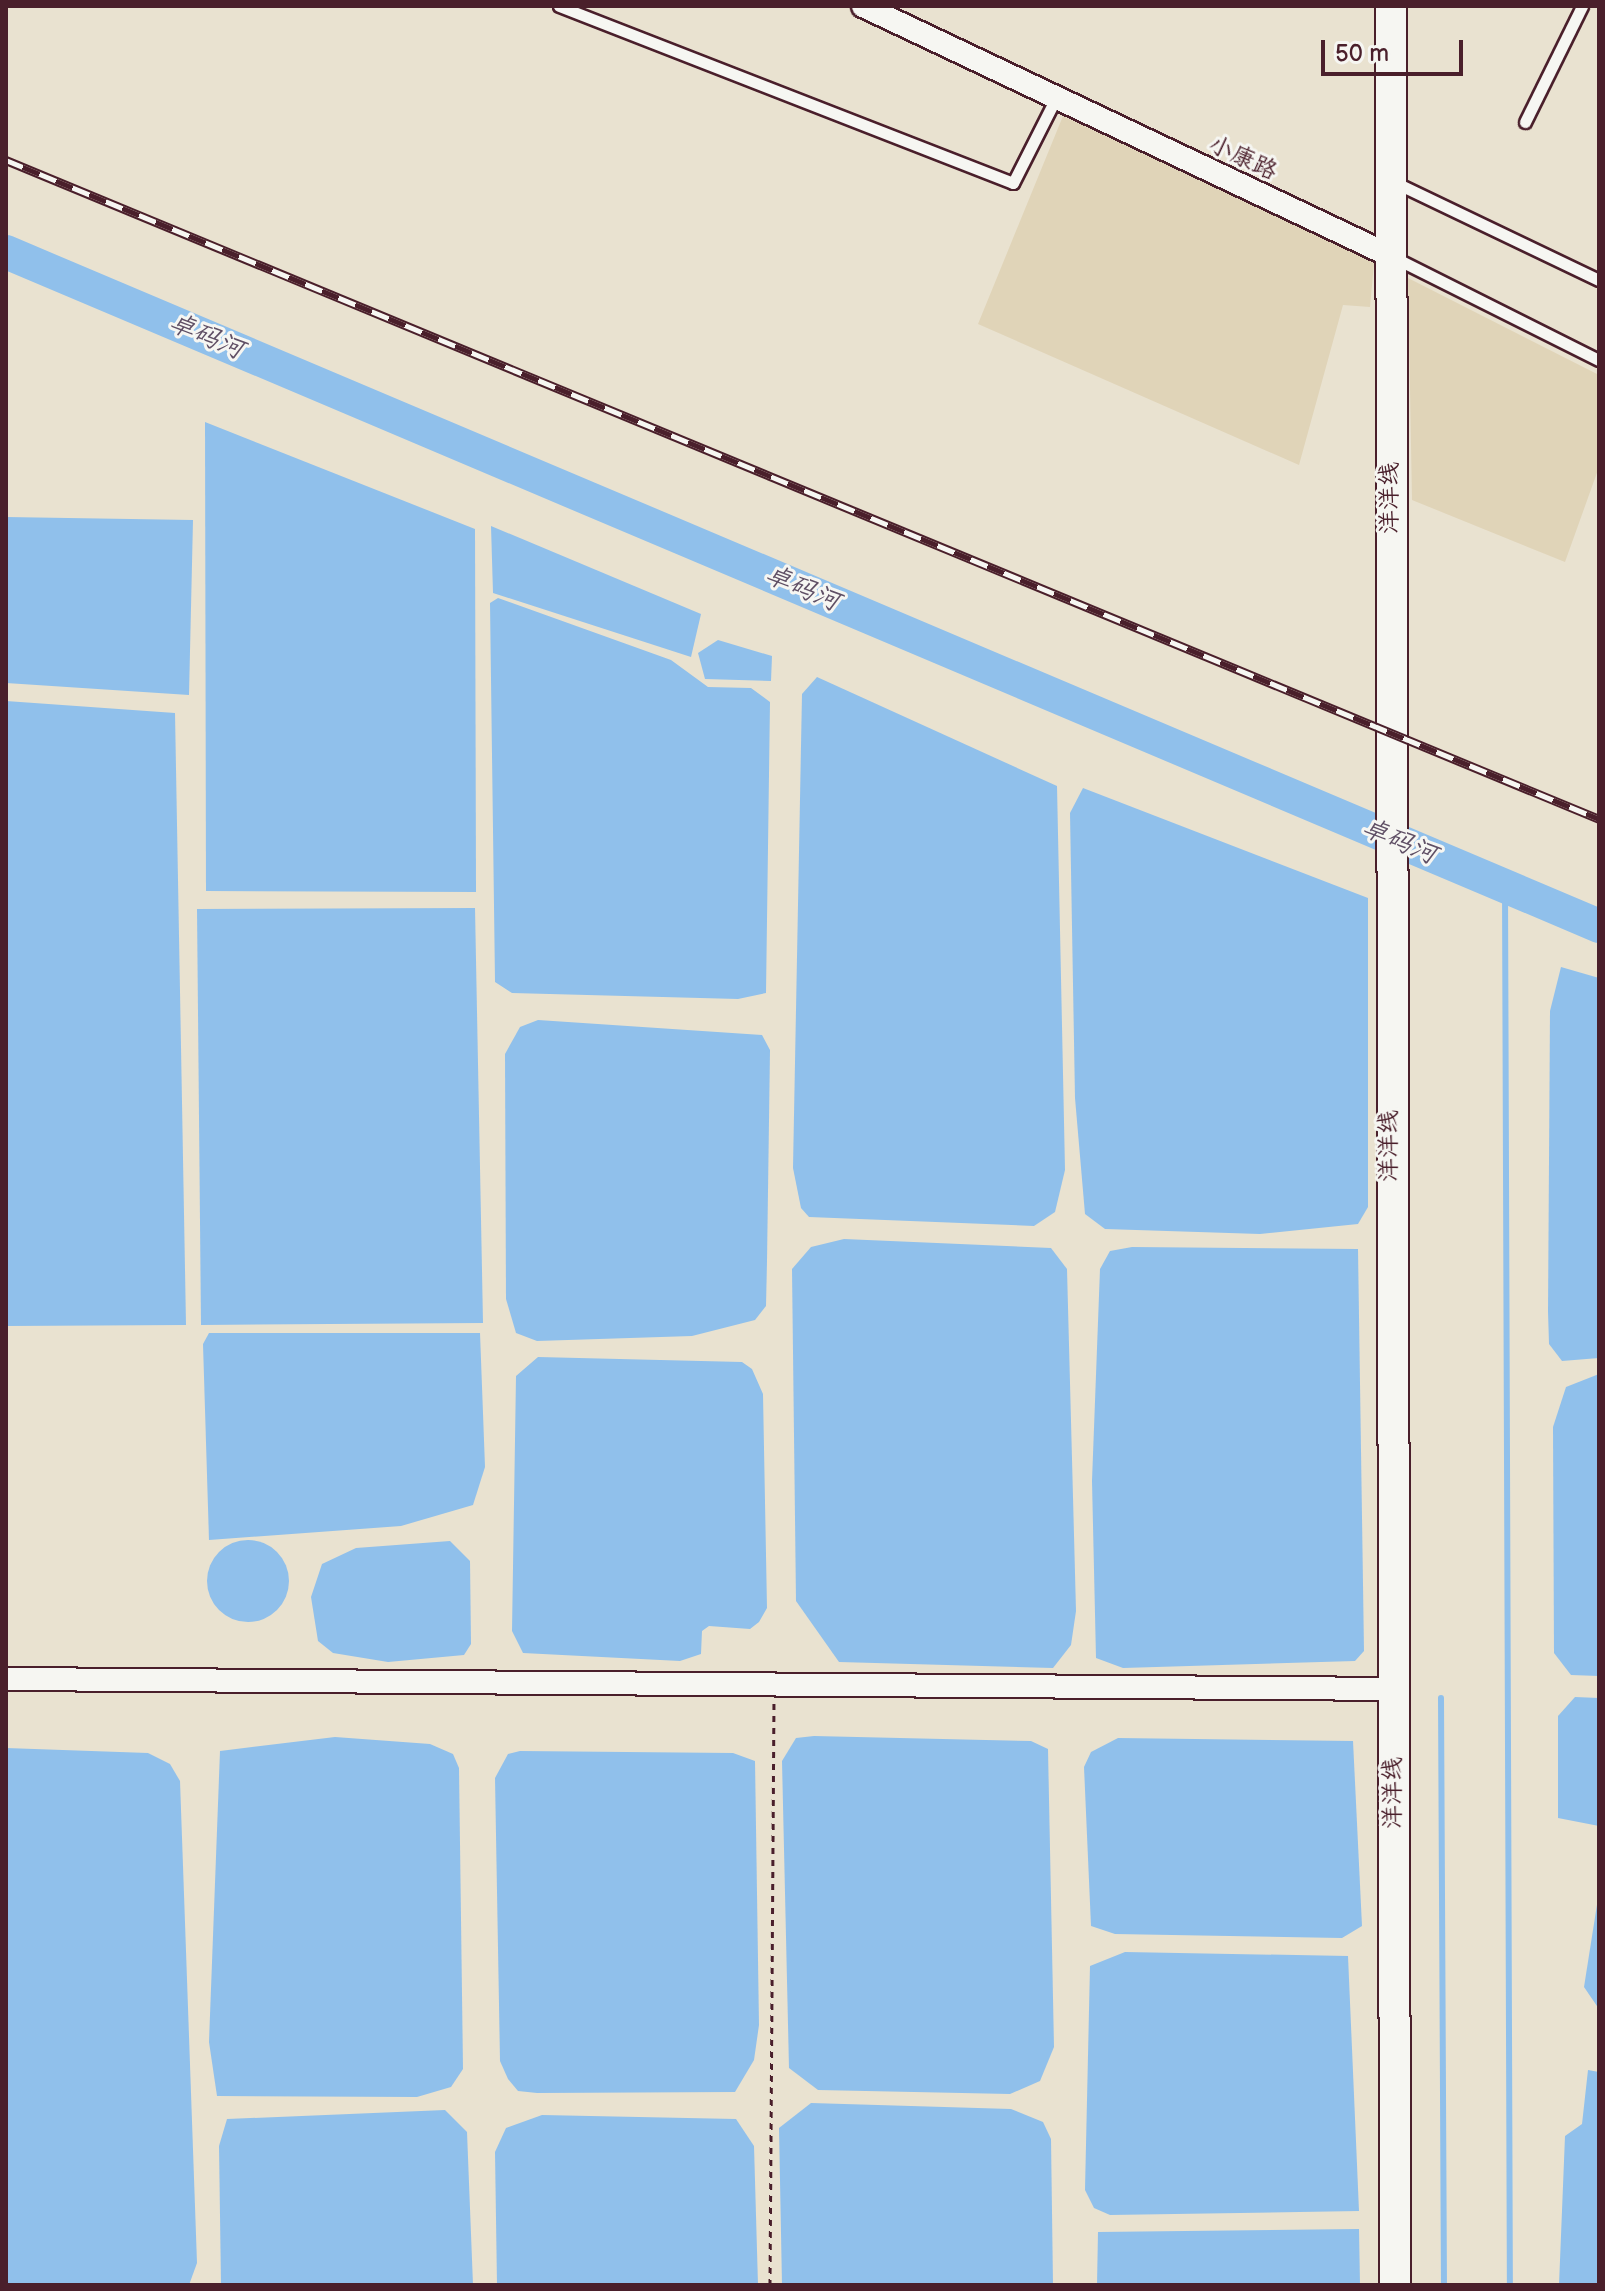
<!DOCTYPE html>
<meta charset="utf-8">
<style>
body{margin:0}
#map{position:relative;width:1605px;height:2291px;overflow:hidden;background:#e9e2d0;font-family:"Balsamiq Sans","LXGW WenKai TC",sans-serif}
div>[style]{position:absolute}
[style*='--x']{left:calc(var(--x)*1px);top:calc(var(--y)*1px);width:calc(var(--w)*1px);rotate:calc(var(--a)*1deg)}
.built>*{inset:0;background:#e0d4b8}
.water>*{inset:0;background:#90c0eb}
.round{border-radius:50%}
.stream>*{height:6px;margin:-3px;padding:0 3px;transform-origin:3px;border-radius:3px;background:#90c0eb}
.river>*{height:34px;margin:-17px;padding:0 17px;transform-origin:17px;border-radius:17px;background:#90c0eb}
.path>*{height:3px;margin-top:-1.5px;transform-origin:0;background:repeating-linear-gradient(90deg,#4a1f2b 0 6px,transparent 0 12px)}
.roads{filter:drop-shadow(2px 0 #4a1f2b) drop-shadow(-2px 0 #4a1f2b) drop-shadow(0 2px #4a1f2b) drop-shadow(0 -2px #4a1f2b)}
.service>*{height:11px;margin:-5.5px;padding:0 5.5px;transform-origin:5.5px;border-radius:5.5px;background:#f6f6f2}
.minor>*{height:22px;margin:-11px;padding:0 11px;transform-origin:11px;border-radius:11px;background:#f6f6f2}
.secondary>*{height:30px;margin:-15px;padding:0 15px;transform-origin:15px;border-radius:15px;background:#f6f6f2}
.rail>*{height:9px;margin-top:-4.5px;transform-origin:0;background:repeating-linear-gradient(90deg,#f6f6f2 0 18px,#4a1f2b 0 36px);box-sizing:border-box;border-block:2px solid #4a1f2b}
span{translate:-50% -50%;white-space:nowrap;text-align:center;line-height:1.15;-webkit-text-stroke:6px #f6f6f2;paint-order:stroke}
.street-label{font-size:24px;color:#4a1f2b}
.water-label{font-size:26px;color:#5f4f65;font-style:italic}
.frame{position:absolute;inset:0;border:8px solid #4a1f2b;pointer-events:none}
.scale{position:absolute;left:1321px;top:40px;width:142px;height:36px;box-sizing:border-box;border:4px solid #4a1f2b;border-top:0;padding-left:10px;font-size:24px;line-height:28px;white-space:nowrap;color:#4a1f2b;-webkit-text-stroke:6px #f6f6f2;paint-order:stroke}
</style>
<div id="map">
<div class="built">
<div style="clip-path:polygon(1063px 116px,1374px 263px,1370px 307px,1343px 305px,1299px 465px,978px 324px)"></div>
<div style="clip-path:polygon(1408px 278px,1599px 375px,1599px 467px,1565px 562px,1412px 500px)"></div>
</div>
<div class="water">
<div style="clip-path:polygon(205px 422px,475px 529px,476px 892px,206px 891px)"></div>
<div style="clip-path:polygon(6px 517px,193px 520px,189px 695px,6px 683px)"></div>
<div style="clip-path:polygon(491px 526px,701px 614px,691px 657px,493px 593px)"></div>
<div style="clip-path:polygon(498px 598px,671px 660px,708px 687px,751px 688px,770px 702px,766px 993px,738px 999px,512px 993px,495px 982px,490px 603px)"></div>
<div style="clip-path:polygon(718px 640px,772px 656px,771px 681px,705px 679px,698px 653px)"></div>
<div style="clip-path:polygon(817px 677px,1057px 786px,1065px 1170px,1055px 1212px,1034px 1226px,809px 1217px,801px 1208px,793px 1168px,802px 694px)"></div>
<div style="clip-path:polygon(6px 701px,175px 713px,186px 1325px,6px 1326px)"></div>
<div style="clip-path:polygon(1083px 788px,1368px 898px,1368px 1207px,1358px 1224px,1260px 1234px,1105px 1229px,1085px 1214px,1075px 1098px,1070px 813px)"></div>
<div style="clip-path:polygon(475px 908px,483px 1323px,201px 1325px,197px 909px)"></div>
<div style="clip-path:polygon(1561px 967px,1599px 978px,1599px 1358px,1562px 1361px,1549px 1344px,1548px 1312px,1550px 1011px)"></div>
<div style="clip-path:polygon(538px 1020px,762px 1035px,770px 1050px,767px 1261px,766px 1306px,755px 1320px,692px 1336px,537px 1341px,516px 1333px,506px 1299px,505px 1054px,520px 1027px)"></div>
<div style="clip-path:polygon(844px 1239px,1051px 1248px,1067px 1269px,1076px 1611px,1071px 1645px,1053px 1668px,839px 1662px,796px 1601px,792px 1269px,811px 1247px)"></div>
<div style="clip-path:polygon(1132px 1247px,1358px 1249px,1364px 1651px,1355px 1661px,1123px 1668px,1096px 1658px,1092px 1481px,1100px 1269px,1110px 1251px)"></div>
<div style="clip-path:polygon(209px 1333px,480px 1333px,485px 1467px,473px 1505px,401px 1526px,209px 1540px,203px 1344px)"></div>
<div style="clip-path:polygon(538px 1357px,742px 1362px,752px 1369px,763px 1394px,767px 1608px,759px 1622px,750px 1629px,709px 1626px,702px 1631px,701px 1654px,680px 1661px,523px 1653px,512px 1631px,516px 1376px)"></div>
<div style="clip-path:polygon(1599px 1374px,1599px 1676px,1571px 1675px,1554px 1653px,1553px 1427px,1566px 1387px)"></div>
<div class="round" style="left:207px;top:1540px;width:82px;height:82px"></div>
<div style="clip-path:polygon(450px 1541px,470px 1561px,471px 1644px,464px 1655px,388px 1662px,333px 1653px,318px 1641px,311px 1597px,322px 1564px,356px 1548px)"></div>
<div style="clip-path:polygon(1575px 1697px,1599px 1698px,1599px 1826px,1558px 1818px,1558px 1716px)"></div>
<div style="clip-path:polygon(814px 1736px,1031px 1741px,1048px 1749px,1054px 2047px,1040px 2081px,1010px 2094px,818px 2090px,789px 2068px,782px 1761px,796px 1738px)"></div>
<div style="clip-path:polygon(335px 1737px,430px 1744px,453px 1754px,459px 1768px,463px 2069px,451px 2087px,417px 2097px,217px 2096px,209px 2042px,220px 1751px)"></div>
<div style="clip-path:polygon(1118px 1738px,1353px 1741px,1362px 1926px,1342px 1938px,1115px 1934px,1091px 1926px,1084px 1767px,1091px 1752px)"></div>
<div style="clip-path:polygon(6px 1748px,148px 1753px,170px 1764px,180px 1781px,197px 2263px,189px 2285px,6px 2285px)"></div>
<div style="clip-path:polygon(520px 1751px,733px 1753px,755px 1761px,759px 2025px,754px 2060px,735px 2092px,537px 2093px,518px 2091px,508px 2079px,500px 2061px,495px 1778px,508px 1754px)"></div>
<div style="clip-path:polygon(1599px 1892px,1599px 2009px,1584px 1987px)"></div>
<div style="clip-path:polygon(1125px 1952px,1348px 1956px,1359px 2211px,1110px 2215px,1094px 2208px,1085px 2190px,1090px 1966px)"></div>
<div style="clip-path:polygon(1588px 2070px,1599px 2072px,1599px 2285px,1559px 2285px,1565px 2136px,1582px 2124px)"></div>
<div style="clip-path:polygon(811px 2103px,1011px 2109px,1043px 2122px,1051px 2139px,1053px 2285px,782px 2285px,779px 2128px)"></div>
<div style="clip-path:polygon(445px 2110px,467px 2132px,473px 2285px,221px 2285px,219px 2146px,227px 2119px)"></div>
<div style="clip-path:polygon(542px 2115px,736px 2119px,754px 2146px,758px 2285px,497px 2285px,495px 2152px,506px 2128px)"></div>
<div style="clip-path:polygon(1359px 2229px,1360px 2285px,1097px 2285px,1098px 2232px)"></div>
</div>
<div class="stream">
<div style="--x:1505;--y:886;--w:1399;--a:89.8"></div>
<div style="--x:1441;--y:1698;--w:587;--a:89.71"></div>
</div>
<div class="river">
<div style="--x:6;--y:252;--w:1730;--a:22.93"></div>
</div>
<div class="path">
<div style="--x:770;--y:2285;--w:582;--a:-89.61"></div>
</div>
<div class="roads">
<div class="service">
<div style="--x:559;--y:6;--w:487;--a:21.3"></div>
<div style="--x:1013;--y:183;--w:95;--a:-63.2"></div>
<div style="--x:1525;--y:122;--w:129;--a:-63.8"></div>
<div style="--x:1394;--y:182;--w:227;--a:25.6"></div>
<div style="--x:1395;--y:258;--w:228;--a:26.6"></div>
</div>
<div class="minor">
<div style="--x:863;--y:6;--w:584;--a:25.34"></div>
<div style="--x:6;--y:1679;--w:1386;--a:0.41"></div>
</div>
<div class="secondary">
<div style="--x:1391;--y:6;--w:2279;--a:89.9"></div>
</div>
</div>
<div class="rail">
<div style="--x:6;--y:160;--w:1724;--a:22.47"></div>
</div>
<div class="street-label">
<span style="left:1243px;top:158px;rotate:25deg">小康路</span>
<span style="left:1390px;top:498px;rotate:-90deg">洋洋线</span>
<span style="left:1389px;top:1146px;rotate:-90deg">洋洋线</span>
<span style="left:1393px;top:1793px;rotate:-90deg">洋洋线</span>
</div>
<div class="water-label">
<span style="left:206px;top:337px;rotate:23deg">卓码河</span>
<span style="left:802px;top:589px;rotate:23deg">卓码河</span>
<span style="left:1399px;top:842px;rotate:23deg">卓码河</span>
</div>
<div class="frame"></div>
<div class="scale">50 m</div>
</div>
